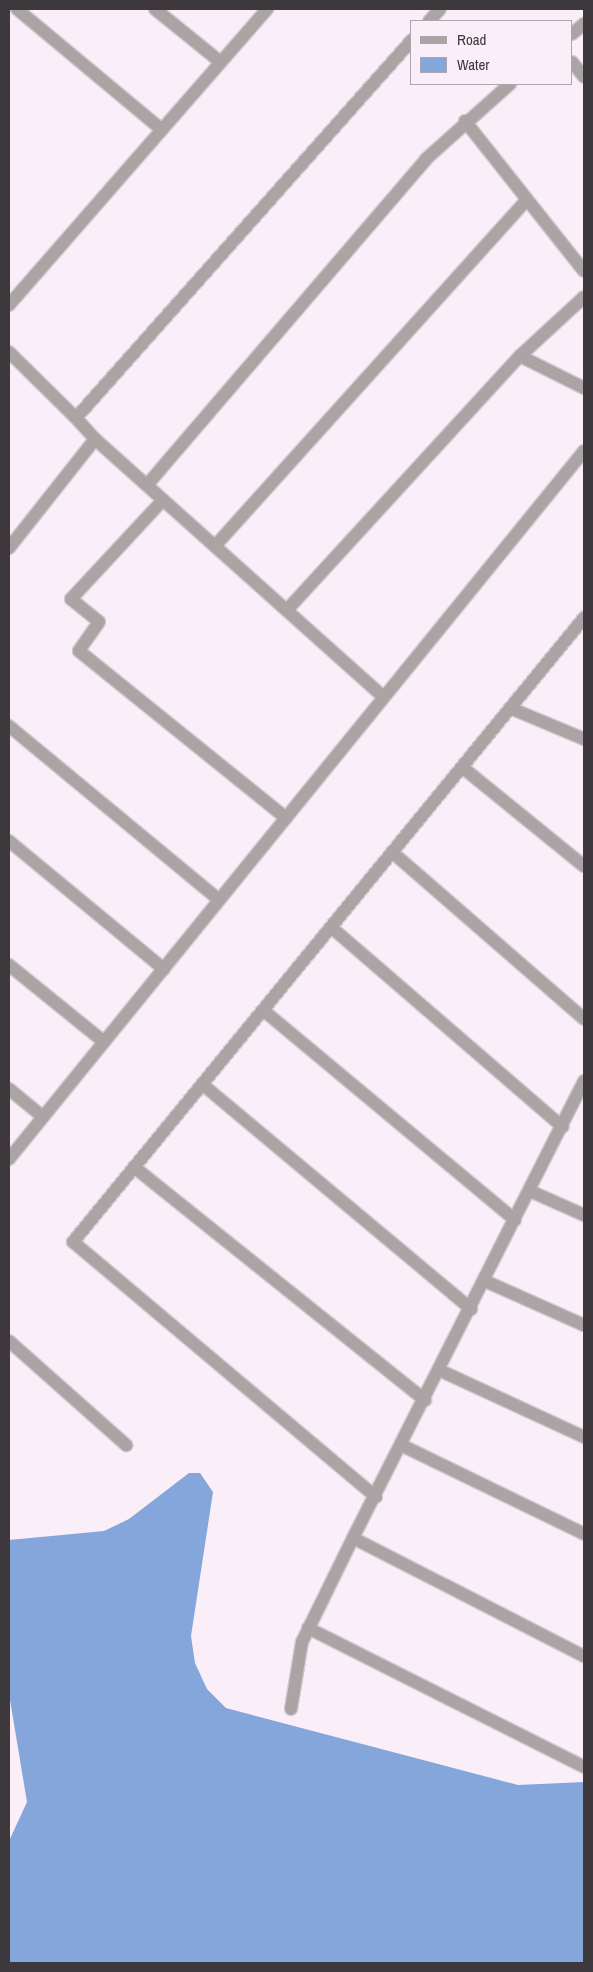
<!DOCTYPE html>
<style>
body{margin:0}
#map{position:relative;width:593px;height:1972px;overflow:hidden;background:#faeff9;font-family:"Archivo Narrow",sans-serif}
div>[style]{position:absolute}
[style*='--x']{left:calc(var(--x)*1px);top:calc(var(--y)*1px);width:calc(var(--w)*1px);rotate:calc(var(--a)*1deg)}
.water>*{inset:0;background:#84a6da}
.roads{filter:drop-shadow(1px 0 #d4cad3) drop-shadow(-1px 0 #d4cad3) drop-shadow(0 1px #d4cad3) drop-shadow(0 -1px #d4cad3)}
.lane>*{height:12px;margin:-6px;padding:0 6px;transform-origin:6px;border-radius:6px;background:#aba4a4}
.street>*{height:12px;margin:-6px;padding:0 6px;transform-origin:6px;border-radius:6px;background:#aba4a4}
span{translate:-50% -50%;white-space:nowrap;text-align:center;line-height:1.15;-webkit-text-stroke:4px #faeff9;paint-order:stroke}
.frame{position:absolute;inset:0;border:10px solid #3c383c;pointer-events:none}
.legend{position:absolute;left:410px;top:20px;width:162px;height:65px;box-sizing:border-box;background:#faeff9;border:1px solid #aea6ad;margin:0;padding:6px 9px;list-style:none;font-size:15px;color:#3c383c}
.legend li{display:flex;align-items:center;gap:10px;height:25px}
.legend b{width:25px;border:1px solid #aea6ad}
</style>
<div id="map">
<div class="water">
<div style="clip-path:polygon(189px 1473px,200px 1473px,213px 1492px,191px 1636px,195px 1663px,207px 1689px,226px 1708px,518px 1785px,584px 1782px,584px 1963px,9px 1963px,9px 1841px,27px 1802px,9px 1694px,9px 1540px,104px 1531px,129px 1519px)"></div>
</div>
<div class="roads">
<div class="lane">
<div style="--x:163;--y:500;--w:135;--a:132.9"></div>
<div style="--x:71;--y:599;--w:36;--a:39"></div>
<div style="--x:99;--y:622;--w:35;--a:125"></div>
<div style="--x:79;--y:651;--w:266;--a:38.9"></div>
</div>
<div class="street">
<div style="--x:17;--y:9;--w:186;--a:39.8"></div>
<div style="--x:155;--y:9;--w:81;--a:39"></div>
<div style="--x:429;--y:21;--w:16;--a:-47"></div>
<div style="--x:572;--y:34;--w:16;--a:-40"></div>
<div style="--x:572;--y:62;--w:19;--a:51"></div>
<div style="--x:465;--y:121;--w:191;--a:51.6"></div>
<div style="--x:9;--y:305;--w:393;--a:-48.9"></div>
<div style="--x:9;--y:352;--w:94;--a:44.6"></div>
<div style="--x:520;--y:356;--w:87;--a:-42.7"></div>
<div style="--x:95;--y:439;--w:387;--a:41.8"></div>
<div style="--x:147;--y:485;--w:429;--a:-49.4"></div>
<div style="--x:426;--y:159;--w:113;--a:-41.8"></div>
<div style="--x:215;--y:546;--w:466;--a:-48"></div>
<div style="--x:9;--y:548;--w:139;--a:-51.7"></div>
<div style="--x:95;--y:439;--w:28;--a:-132"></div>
<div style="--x:76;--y:418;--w:506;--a:-48.37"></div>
<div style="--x:287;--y:610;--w:345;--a:-47.5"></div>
<div style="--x:520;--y:356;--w:72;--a:26.6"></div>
<div style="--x:510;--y:708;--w:80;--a:22.7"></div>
<div style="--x:9;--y:726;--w:273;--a:39.6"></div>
<div style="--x:462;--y:767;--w:157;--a:39.1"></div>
<div style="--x:9;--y:841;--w:201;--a:39.6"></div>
<div style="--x:392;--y:852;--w:254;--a:41"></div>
<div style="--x:331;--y:927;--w:306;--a:40.8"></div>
<div style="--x:9;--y:965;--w:122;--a:39"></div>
<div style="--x:263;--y:1010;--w:328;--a:39.8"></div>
<div style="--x:584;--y:1081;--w:512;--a:116.82"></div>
<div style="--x:353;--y:1538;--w:259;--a:27.1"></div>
<div style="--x:202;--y:1084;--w:351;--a:39.9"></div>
<div style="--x:9;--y:1089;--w:44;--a:39.5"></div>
<div style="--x:9;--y:1159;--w:912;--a:-50.92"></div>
<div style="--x:134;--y:1167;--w:373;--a:38.7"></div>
<div style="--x:530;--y:1191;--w:59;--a:24"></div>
<div style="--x:485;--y:1281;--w:108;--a:24"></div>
<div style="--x:9;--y:1341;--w:157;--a:41.6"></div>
<div style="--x:439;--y:1370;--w:160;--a:24.8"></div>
<div style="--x:401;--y:1445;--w:203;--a:25.9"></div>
<div style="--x:376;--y:1497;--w:396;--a:-139.9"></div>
<div style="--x:73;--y:1242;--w:807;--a:-50.69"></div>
<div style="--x:308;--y:1628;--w:309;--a:26.7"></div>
<div style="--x:291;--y:1709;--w:68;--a:-80.7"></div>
<div style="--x:302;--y:1642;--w:116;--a:-63.9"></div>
</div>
</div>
<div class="frame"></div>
<ul class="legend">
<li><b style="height:6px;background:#aba4a4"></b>Road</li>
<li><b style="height:14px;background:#84a6da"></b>Water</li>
</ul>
</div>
